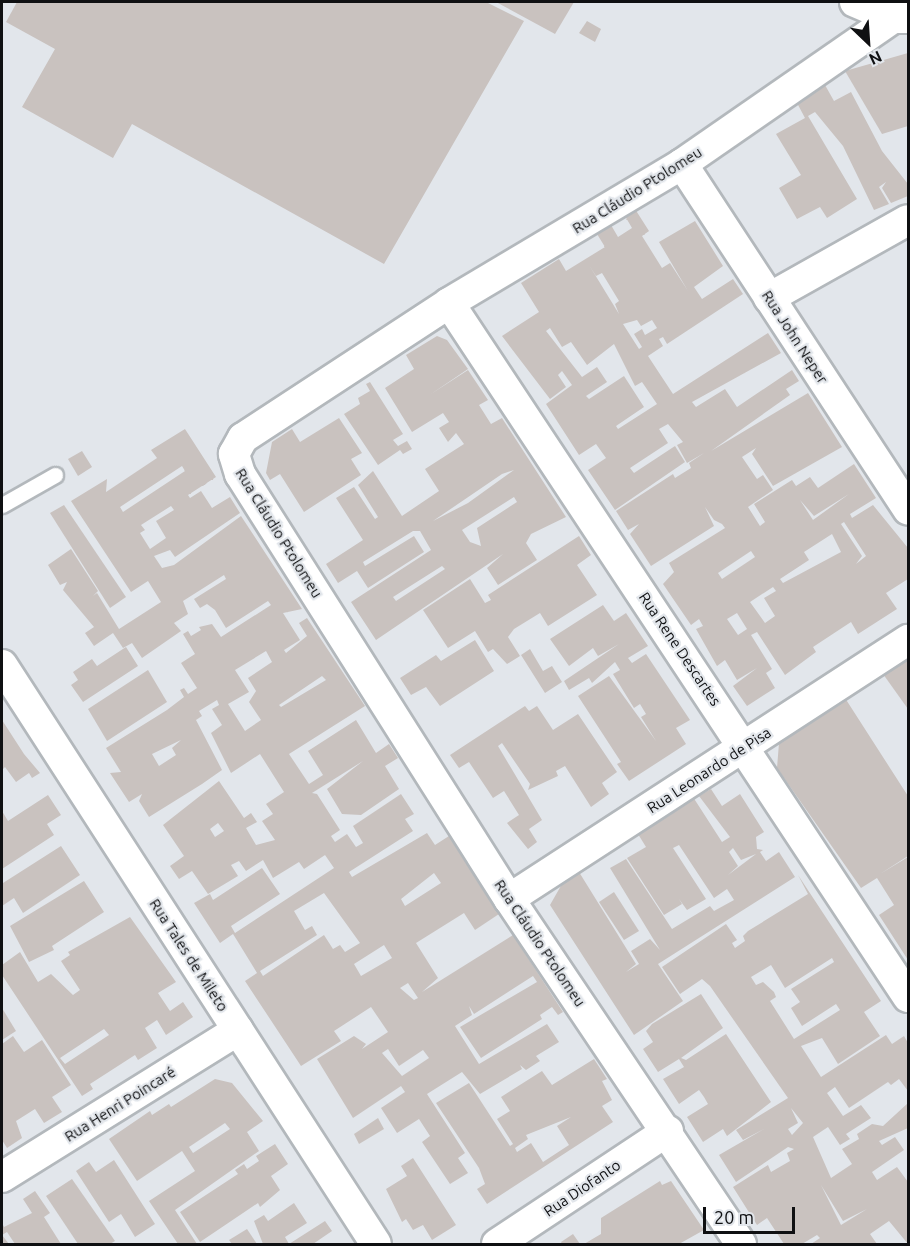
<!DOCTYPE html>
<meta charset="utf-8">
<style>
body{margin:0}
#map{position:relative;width:910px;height:1246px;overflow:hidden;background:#e2e6eb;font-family:Ubuntu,sans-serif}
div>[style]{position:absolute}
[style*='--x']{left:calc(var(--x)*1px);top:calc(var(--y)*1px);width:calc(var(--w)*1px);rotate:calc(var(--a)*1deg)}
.building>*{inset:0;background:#c9c2bf}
.roads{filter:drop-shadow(2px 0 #b3b8bc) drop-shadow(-2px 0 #b3b8bc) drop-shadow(0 2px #b3b8bc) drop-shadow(0 -2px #b3b8bc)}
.service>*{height:15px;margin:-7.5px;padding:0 7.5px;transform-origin:7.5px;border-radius:7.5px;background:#fff}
.minor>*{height:30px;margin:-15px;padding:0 15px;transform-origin:15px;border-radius:15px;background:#fff}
span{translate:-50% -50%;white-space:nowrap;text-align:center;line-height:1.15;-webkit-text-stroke:4.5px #e2e6eb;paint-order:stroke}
.street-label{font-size:15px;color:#0f1012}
.frame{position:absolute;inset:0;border:3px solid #0f1012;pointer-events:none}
.north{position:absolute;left:838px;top:12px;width:60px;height:60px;-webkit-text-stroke:4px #e2e6eb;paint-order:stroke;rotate:155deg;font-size:16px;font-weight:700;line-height:24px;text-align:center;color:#0f1012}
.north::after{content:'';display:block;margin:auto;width:21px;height:27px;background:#0f1012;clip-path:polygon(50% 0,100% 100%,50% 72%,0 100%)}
.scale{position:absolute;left:703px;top:1207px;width:92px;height:27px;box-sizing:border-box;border:3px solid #0f1012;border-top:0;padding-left:8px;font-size:18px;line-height:21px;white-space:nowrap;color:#0f1012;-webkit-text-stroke:4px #e2e6eb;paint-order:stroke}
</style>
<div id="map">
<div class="building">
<div style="clip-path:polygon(17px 2px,486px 2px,524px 21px,384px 264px,132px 124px,113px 158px,22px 107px,55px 49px,6px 22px)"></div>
<div style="clip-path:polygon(496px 2px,574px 2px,555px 34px)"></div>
<div style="clip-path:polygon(587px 21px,601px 29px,595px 42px,579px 33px)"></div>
<div style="clip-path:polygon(908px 53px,908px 126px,882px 134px,845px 71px)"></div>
<div style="clip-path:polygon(825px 85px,834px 101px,851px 92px,882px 151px,908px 184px,908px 196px,891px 203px,882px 188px,886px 182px,879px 187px,889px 204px,874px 210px,843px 146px,815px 112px,808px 116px,857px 199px,827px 218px,820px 207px,797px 219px,779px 188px,801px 175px,776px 134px,805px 118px,797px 103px)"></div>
<div style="clip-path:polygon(evenodd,635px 209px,649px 231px,642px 236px,662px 268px,670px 263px,688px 291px,659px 242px,695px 221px,723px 266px,694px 287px,702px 299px,733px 279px,743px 294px,667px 344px,663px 337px,659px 339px,663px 346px,648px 356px,673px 394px,768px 333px,781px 353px,692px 402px,696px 407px,725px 389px,737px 407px,792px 370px,799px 381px,786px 389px,790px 395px,711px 451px,808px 393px,842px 447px,773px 486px,752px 454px,756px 448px,742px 457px,757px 479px,763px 475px,773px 490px,748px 507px,760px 526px,765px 522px,754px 504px,792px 480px,796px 486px,810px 477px,818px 488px,854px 464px,876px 498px,850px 514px,852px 518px,873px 505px,908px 548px,908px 579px,886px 593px,897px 609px,858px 634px,851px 622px,813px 647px,816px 652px,785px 675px,757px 632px,751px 635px,772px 669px,766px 673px,775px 688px,747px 706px,733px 686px,757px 668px,737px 680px,725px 660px,717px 666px,696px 629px,703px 626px,699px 619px,691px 625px,663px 584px,674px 572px,669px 563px,725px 528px,722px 524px,714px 520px,705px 507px,714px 526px,651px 566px,630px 534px,639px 524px,628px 530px,616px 511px,673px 474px,675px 478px,691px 468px,689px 463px,704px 453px,687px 463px,677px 445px,683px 442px,668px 424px,659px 429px,668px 443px,630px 468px,634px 473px,675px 446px,685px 462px,615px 510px,588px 470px,606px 458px,596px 444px,579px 455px,546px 404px,572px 385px,562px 371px,558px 375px,566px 387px,550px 399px,502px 336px,539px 312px,521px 283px,559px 259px,566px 271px,605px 247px,597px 234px,611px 225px,618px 237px,632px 228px,625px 216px,635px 209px,589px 265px,596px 276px,602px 273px,619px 301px,615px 304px,619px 314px,589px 265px,635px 209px,637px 320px,641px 326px,652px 320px,657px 328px,645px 335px,642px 329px,634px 334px,642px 347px,639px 349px,623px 324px,637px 320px,635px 209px,550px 328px,562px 347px,571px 342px,587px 365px,614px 344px,635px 386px,642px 382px,657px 404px,618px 429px,616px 426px,644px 407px,624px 376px,589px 399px,586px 396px,607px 382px,597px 367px,582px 377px,546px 331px,550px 328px,635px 209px,849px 494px,813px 520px,800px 500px,814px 516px,849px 494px,635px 209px,844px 522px,866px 556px,856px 564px,862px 556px,841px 524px,844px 522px,635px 209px,832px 534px,841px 552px,783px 583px,780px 579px,809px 560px,804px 552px,832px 534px,635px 209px,751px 551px,755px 557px,722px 579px,718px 573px,751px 551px,635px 209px,773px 587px,776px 591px,764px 598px,775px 616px,765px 623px,750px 602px,773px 587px,635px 209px,737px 613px,747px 629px,738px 635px,727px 619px,737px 613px)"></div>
<div style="clip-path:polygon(evenodd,437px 336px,447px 340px,468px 369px,431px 394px,468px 370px,488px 400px,479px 405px,491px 424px,502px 418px,566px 517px,531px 534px,526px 543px,537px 560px,498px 585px,487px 568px,503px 554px,376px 640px,351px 602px,431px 550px,420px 531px,413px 531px,363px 562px,365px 566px,414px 536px,424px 552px,368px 588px,357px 571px,338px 583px,326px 564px,363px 540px,336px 498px,354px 487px,375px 519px,378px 517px,358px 485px,373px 471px,402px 516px,439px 491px,425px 469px,464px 444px,456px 433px,448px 442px,439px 428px,449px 422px,443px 413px,412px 432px,385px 388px,414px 369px,406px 355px,437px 336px,514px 470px,468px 503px,433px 521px,502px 474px,514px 470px,437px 336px,514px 497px,517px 502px,477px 528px,481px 546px,470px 542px,462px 530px,514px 497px,437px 336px,442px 566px,445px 569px,396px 601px,393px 597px,442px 566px)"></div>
<div style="clip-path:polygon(370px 382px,403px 434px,393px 440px,398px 446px,407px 441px,412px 449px,403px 454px,400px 450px,378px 465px,344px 414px,360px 404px,358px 398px,370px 391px,366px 384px)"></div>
<div style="clip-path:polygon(339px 418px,362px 453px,351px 459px,361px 475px,304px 512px,280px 474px,270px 480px,266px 473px,272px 442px,292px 429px,300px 442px)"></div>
<div style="clip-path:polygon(evenodd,185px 429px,216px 477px,188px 495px,190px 498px,201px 491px,212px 508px,230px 497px,240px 513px,175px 557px,170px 550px,154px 556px,162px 568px,174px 565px,241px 516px,302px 609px,283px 613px,300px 640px,284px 650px,286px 653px,307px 636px,299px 623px,307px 618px,365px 706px,289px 754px,309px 784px,323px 775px,308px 751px,356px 720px,376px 753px,389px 744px,398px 758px,385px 766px,399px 789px,361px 815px,342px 814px,327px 789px,363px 761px,312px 793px,317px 794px,340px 830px,331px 836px,335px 842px,347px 834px,356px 847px,363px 843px,353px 826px,401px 794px,414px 814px,405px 819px,413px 831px,349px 872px,352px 877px,427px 833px,435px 845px,449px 836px,499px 914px,475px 930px,464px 913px,416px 943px,438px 978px,422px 992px,513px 935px,563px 1012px,558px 1015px,552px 1007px,540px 1015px,542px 1019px,481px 1058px,460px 1027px,537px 982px,533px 976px,474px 1014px,469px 1006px,472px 1015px,455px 1026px,479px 1064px,547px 1024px,559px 1042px,536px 1056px,540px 1061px,526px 1070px,520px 1065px,522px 1069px,480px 1094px,462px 1072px,427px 1094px,465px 1153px,458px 1158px,468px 1173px,450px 1184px,422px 1142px,430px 1136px,419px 1119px,397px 1133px,381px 1108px,405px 1092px,401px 1086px,353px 1118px,317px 1059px,354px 1036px,366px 1044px,362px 1049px,388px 1032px,371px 1007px,334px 1031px,341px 1041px,301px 1066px,245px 981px,257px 973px,238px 942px,233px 934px,220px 943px,194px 903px,210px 894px,213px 900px,262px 868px,280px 894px,231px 926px,235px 933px,334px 868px,325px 855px,304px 869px,299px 862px,273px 878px,263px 860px,246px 871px,239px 861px,231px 865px,238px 876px,208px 894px,192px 871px,179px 879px,170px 866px,184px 856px,163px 825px,219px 781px,244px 818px,251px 813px,257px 822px,246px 828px,256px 845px,275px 840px,262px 821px,273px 814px,266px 804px,284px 792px,260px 754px,231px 773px,211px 733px,222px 725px,212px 709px,219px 705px,217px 700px,199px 711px,202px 716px,196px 720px,222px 770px,202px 784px,149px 817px,139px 801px,142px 794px,129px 802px,110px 773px,121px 772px,106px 748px,167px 710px,184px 697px,180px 690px,184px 688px,188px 694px,197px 688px,181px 663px,195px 654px,183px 634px,188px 631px,191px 636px,201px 630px,199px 627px,212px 624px,221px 637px,271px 605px,268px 601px,226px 628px,215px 610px,207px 604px,200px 608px,194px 599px,226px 579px,224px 575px,183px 601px,188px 614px,174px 623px,181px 631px,142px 658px,132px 643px,123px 648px,113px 633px,94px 646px,85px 633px,94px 627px,63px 590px,67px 582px,60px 585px,48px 565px,71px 549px,98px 591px,93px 596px,97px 593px,119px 629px,161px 602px,148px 581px,131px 592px,71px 501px,107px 479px,106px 492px,157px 458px,151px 450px,185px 429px,182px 466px,185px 471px,123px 512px,120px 507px,182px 466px,185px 429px,171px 506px,174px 510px,156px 521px,166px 538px,150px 549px,140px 533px,145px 530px,141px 525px,171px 506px,185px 429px,266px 651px,272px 662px,248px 678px,256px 691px,249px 702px,261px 720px,245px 731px,228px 704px,249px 692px,235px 670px,266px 651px,185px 429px,322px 676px,326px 680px,281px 707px,279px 705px,322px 676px,185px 429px,181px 740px,172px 748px,176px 755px,159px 766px,152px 754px,181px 740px,185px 429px,218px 823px,224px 831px,215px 837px,210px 829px,218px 823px,185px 429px,434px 873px,441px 883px,405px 906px,401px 899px,434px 873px,185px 429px,324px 893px,360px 943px,345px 952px,340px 945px,333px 949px,324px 935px,263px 976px,260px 971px,317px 935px,312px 926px,305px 930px,294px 911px,324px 893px,185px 429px,384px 945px,392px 958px,361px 976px,354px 964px,384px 945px,185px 429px,408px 983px,418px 998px,414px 1000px,400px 988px,408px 983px,185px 429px,388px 1049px,399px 1066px,423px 1050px,429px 1058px,402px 1076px,382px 1053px,388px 1049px)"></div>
<div style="clip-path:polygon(82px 451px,92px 467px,78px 476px,68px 459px)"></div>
<div style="clip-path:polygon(64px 505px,126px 597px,110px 608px,50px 513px)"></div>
<div style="clip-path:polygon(579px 536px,591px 555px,577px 565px,597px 595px,548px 626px,540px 613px,514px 629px,508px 637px,520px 656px,507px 664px,493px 649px,488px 652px,475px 631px,448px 648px,423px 610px,470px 579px,485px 603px,491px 600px,488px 595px)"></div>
<div style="clip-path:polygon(603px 605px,614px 621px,626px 613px,648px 646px,628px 658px,632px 663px,646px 654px,690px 720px,676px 728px,686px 744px,629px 781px,617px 764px,621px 762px,578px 696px,609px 676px,656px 741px,641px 717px,646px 714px,640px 704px,634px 708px,613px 674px,620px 670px,615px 662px,592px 683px,589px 678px,569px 690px,564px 681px,619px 644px,598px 656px,593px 648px,569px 666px,550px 639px)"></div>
<div style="clip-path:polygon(475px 640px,494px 671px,440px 706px,426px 687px,411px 695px,400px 678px,436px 655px,441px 661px)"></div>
<div style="clip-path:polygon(126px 647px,138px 666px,83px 702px,71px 685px,78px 680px,73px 672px,92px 659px,97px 666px)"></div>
<div style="clip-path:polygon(530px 649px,543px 671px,552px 666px,562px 682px,545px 693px,521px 655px)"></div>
<div style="clip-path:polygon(908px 657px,908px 709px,883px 674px)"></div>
<div style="clip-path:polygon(148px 670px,167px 702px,107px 741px,88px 709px)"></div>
<div style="clip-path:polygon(845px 698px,908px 796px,908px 856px,880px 874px,908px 857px,908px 960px,879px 915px,894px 905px,877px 878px,861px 888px,777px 768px,779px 743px)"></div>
<div style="clip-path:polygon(525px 706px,529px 711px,537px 706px,553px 730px,578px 714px,617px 772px,602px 783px,609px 794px,591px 807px,565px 766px,556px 771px,558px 776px,528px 790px,530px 784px,502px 743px,498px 746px,542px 820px,529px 829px,537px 842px,528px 849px,507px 823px,519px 815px,504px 791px,493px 798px,469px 762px,459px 768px,450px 755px)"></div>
<div style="clip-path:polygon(2px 720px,24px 754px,40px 773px,32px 778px,29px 773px,16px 782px,5px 767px,2px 770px)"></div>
<div style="clip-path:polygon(evenodd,711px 789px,722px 806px,740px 794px,764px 832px,756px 837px,757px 849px,763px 850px,760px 852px,766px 861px,779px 852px,795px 877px,658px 964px,683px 1001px,634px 1035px,550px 905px,562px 884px,579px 872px,636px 964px,626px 972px,639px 964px,631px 951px,650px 939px,660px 950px,610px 868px,626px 859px,672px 929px,710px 906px,714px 911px,734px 900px,727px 889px,714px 898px,679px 845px,673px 848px,706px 899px,687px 910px,679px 899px,682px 904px,664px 915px,627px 858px,646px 847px,638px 834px,693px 797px,722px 842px,730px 837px,699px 796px,711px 789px,733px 848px,741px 860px,756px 854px,728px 875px,738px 866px,729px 852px,733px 848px)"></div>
<div style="clip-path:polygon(48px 795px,61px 815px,47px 824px,54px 835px,2px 869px,2px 811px,8px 821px)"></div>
<div style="clip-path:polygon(61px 846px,80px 875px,23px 913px,14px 898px,2px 906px,3px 883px)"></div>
<div style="clip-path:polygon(evenodd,798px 875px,881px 1001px,864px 1012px,880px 1036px,838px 1064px,822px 1038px,801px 1046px,821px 1077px,886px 1035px,892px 1044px,904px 1036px,908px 1043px,908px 1091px,899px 1079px,891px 1085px,888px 1082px,849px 1108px,835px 1087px,827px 1093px,843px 1116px,861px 1105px,871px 1118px,846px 1134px,850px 1139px,840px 1145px,828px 1127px,813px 1137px,831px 1178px,852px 1164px,842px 1149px,859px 1139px,857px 1134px,872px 1124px,883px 1126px,908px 1103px,908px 1128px,879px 1141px,882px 1145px,895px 1137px,904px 1150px,872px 1172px,877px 1180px,897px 1167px,908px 1182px,908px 1244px,889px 1221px,870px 1234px,877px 1244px,811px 1244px,820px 1238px,817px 1235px,802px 1244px,784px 1244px,767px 1218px,757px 1225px,733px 1187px,768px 1165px,771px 1172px,790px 1161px,787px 1153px,794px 1149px,788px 1147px,736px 1182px,719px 1155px,764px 1129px,743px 1140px,736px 1130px,788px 1098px,710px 986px,702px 979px,680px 994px,662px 967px,726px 924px,737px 940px,732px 943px,735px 948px,745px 941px,743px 936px,748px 931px,808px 894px,798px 875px,832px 958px,834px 962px,791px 989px,800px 1002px,791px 1008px,802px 1026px,836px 1004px,840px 1010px,794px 1039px,770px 1001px,776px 997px,774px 992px,763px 982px,756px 985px,751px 977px,771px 965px,785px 988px,832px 958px,798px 875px,791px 1108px,803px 1123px,792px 1135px,788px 1129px,798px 1123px,791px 1108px,798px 875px,821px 1185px,843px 1221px,867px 1209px,841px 1225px,821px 1185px)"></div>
<div style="clip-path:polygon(84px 881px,104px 912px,52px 946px,54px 950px,29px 962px,10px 926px)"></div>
<div style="clip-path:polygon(614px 892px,639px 931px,624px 940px,599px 902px)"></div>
<div style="clip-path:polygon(evenodd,130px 917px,176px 982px,158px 993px,170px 1011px,183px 1002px,193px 1017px,166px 1035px,157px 1020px,145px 1028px,157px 1048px,138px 1060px,135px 1055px,90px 1084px,93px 1089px,82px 1096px,2px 975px,2px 965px,20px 952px,38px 982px,51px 974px,73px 995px,80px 990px,61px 961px,70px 955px,68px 952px,130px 917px,104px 1029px,109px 1035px,65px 1064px,60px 1058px,104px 1029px)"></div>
<div style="clip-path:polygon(701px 994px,723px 1028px,681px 1058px,686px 1060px,726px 1034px,771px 1102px,727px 1136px,723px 1129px,703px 1142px,687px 1117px,708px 1104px,704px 1097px,699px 1090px,679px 1104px,663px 1079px,684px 1067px,679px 1059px,658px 1072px,643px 1049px,653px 1042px,646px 1031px,652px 1024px)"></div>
<div style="clip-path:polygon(2px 1008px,16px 1031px,2px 1040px)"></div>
<div style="clip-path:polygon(13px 1036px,24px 1052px,42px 1040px,71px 1085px,52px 1097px,62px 1112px,44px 1123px,35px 1109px,16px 1121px,22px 1138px,7px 1148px,2px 1140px,2px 1044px)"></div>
<div style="clip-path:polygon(evenodd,594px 1059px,607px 1079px,602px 1081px,612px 1100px,602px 1106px,613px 1122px,487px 1204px,477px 1189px,485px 1184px,479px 1168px,436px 1103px,469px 1083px,510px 1146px,513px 1144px,497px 1119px,510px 1111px,501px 1097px,542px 1071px,552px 1085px,594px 1059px,571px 1117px,557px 1126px,569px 1145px,543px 1162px,531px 1143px,517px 1152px,515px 1148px,528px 1139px,526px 1135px,571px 1117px)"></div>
<div style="clip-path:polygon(evenodd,215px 1079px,232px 1083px,263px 1121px,247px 1132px,259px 1151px,175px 1210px,197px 1244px,178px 1244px,149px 1201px,195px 1171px,182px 1151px,137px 1181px,109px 1139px,150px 1111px,152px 1115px,169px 1104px,171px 1107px,215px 1079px,225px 1123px,230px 1129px,193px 1153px,189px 1147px,225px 1123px)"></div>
<div style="clip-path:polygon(378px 1118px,384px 1129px,359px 1144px,354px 1134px)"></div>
<div style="clip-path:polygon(275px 1144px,288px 1164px,271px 1176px,280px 1190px,260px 1207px,258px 1203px,200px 1242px,180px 1212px,238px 1174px,235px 1170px,244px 1164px,247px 1169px,259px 1161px,256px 1156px)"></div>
<div style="clip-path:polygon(413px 1158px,456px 1225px,432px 1240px,423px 1225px,413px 1230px,406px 1219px,402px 1222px,386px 1189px,407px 1176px,401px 1166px)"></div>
<div style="clip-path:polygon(114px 1160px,155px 1224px,135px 1237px,121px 1214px,109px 1222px,76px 1171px,89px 1162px,96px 1172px)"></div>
<div style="clip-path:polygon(72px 1179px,115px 1241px,110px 1244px,78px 1244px,46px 1196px)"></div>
<div style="clip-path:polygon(660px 1181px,662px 1185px,671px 1181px,704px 1230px,679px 1244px,584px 1244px,601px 1234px,601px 1218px)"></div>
<div style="clip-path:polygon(35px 1191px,50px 1213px,44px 1217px,61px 1244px,15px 1244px,7px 1232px,2px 1235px,9px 1244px,2px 1244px,2px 1223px,4px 1227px,32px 1213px,23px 1199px)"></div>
<div style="clip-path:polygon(294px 1203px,307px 1223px,285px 1237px,289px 1244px,325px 1221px,332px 1231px,313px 1244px,263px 1244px,254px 1221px,264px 1215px,268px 1221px)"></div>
<div style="clip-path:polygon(247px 1229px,257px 1244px,232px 1244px,229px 1240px)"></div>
<div style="clip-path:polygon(573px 1234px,580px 1244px,562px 1244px,561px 1242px)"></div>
</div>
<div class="roads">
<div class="service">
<div style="--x:2;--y:505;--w:61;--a:-29.5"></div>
</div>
<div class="minor">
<div style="--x:855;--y:2;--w:41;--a:22.8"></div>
<div style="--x:893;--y:18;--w:15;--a:0"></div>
<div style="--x:682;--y:164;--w:413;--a:56.8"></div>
<div style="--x:769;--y:298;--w:159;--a:-29.3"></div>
<div style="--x:449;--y:303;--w:832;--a:56.52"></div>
<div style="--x:2;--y:665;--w:689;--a:57.14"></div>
<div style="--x:509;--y:899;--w:476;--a:-33"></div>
<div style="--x:2;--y:1177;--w:278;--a:-31.9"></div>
<div style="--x:497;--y:1244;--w:205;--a:-33.5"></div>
<div style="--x:741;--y:1244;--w:416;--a:-123.9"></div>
<div style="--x:509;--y:899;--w:503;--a:-122.33"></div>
<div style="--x:240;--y:474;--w:21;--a:-107"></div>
<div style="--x:234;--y:454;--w:18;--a:-61"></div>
<div style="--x:243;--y:438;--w:246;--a:-33.2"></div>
<div style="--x:449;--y:303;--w:271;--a:-30.8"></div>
<div style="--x:682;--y:164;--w:257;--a:-34.7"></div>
</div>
</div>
<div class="street-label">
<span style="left:637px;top:190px;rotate:-32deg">Rua Cláudio Ptolomeu</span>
<span style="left:795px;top:337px;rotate:57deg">Rua John Neper</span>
<span style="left:279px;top:533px;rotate:58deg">Rua Cláudio Ptolomeu</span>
<span style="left:680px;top:649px;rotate:56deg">Rua Rene Descartes</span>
<span style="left:709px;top:770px;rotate:-33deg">Rua Leonardo de Pisa</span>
<span style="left:540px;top:943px;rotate:56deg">Rua Cláudio Ptolomeu</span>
<span style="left:189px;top:955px;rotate:57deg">Rua Tales de Mileto</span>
<span style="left:120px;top:1104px;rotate:-32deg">Rua Henri Poincaré</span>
<span style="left:582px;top:1188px;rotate:-34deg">Rua Diofanto</span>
</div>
<div class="frame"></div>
<div class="north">N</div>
<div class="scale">20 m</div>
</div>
